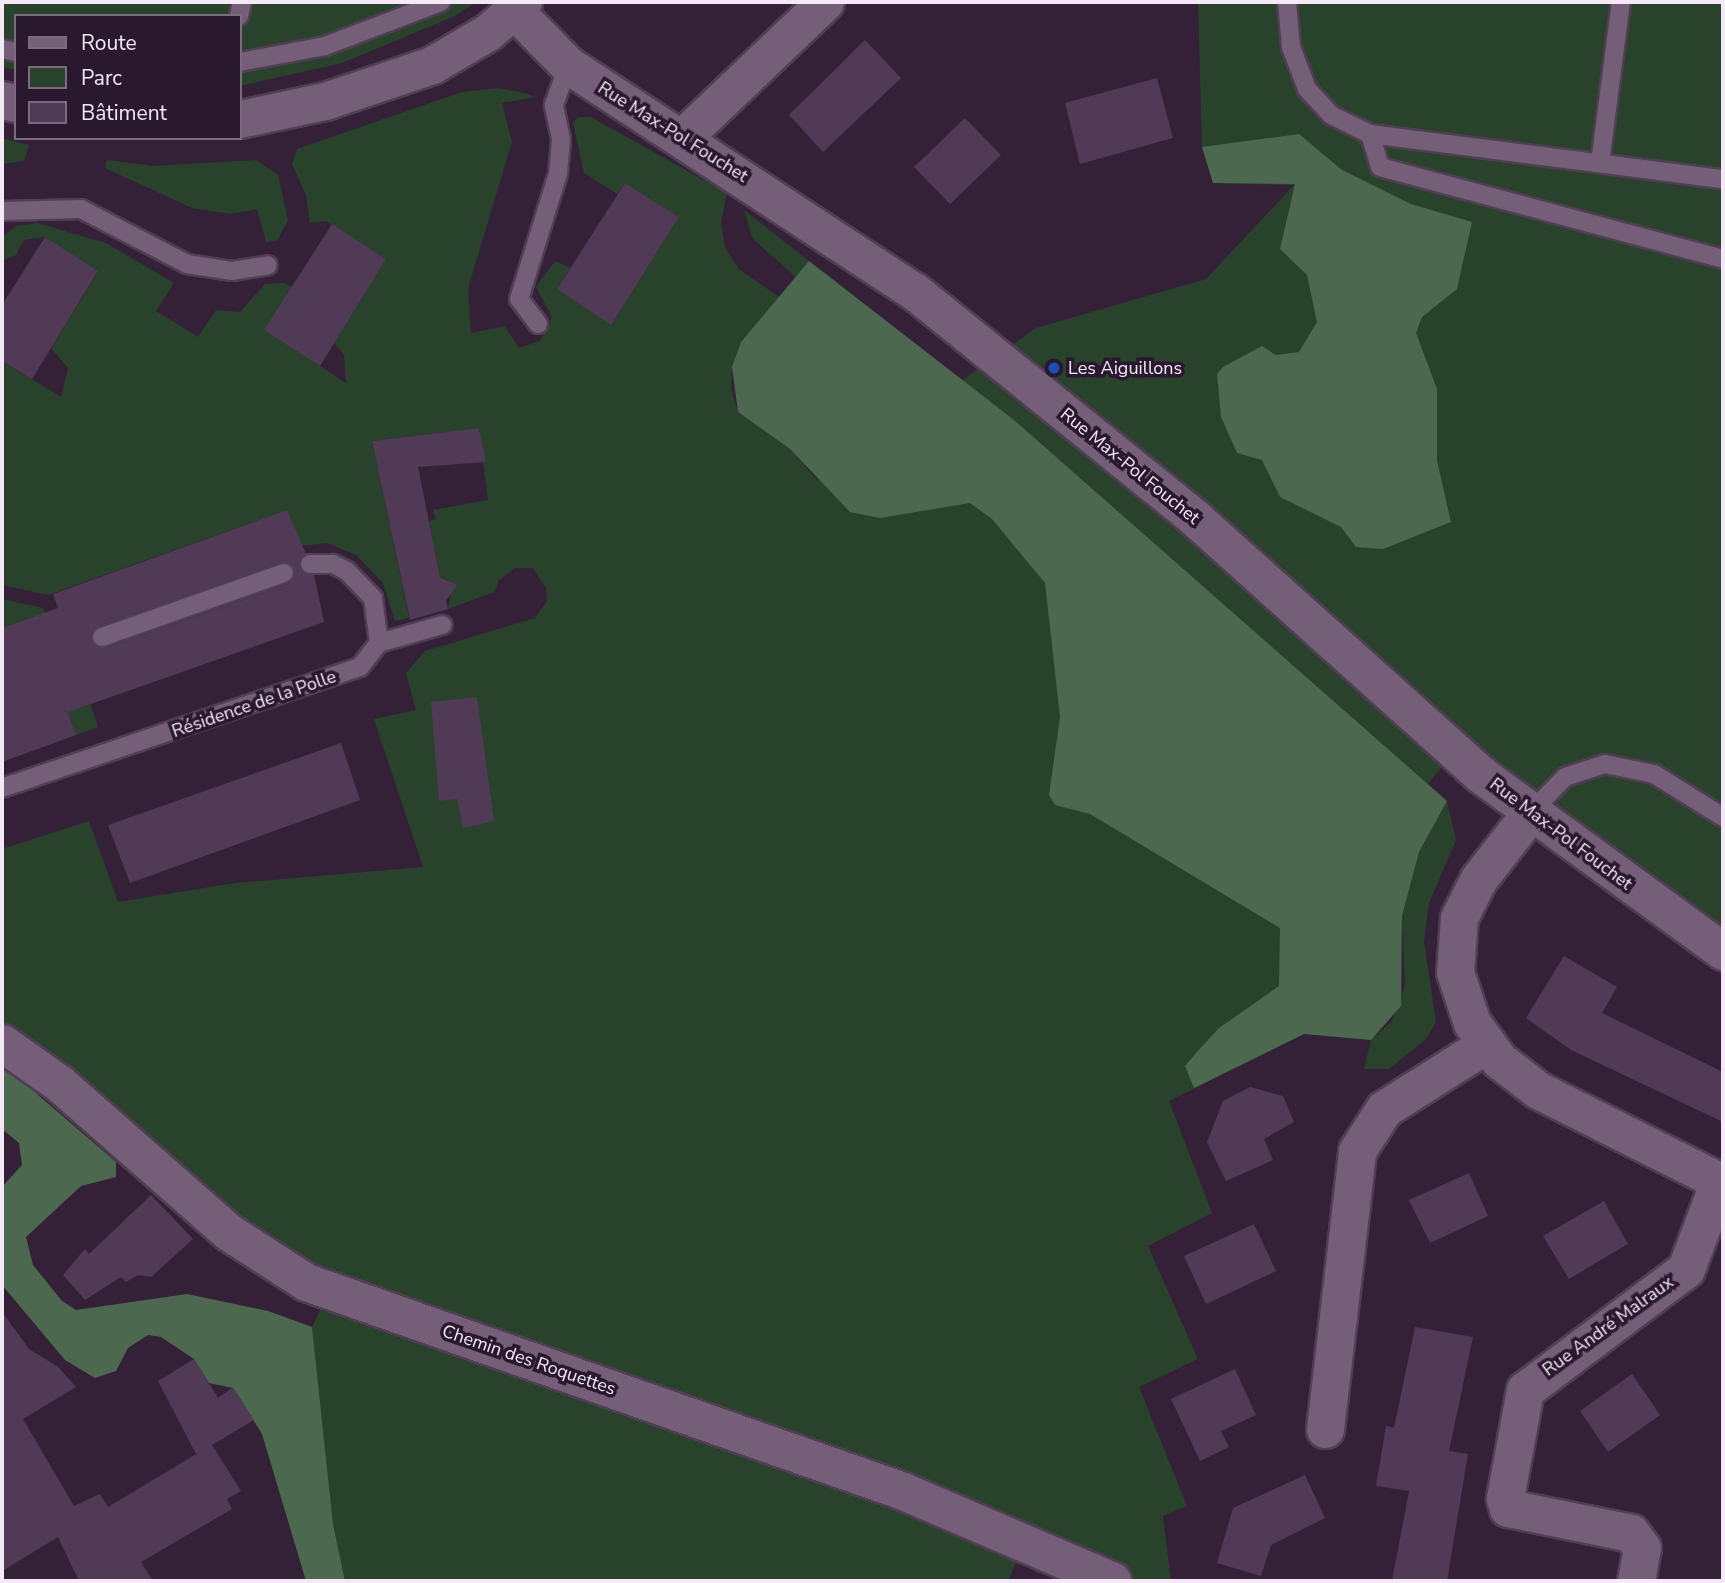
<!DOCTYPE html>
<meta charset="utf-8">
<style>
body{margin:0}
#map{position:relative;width:1725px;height:1583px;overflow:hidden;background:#342138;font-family:"Nunito Sans",sans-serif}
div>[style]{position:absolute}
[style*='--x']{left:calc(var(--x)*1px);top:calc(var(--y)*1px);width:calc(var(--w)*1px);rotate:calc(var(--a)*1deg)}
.green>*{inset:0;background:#29422b}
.forest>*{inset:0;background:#4c694f}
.building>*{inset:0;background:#513a55}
.roads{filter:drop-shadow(2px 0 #503f53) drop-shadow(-2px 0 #503f53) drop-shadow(0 2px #503f53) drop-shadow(0 -2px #503f53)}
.service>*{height:18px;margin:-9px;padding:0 9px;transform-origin:9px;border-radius:9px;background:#745e78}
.minor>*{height:37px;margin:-18.5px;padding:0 18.5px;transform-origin:18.5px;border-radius:18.5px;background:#745e78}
.dots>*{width:19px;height:19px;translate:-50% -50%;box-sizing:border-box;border:4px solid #2a182e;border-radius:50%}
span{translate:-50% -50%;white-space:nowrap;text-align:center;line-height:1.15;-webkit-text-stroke:7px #2a182e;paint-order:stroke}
.street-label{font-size:18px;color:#f5e8f7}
.poi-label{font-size:18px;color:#f5e8f7}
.left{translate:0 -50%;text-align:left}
.frame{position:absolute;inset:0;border:4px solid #f5e8f7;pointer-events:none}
.legend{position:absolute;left:14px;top:14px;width:228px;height:126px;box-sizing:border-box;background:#2a182e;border:2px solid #7b6b7e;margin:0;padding:9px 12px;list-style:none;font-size:21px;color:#f5e8f7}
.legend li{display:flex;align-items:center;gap:14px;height:35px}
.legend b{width:35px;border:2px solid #7b6b7e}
</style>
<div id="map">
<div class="green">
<div style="clip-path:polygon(2px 2px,476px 2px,455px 16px,342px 63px,240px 86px,240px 16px,16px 16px,16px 70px,2px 67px)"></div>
<div style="clip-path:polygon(1198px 2px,1723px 2px,1723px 951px,1454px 752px,1350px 879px,1304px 1034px,1169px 1101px,1212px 1213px,1148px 1246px,1198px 1359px,1139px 1387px,1187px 1506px,1163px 1516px,1171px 1581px,1061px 1581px,1016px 1562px,1008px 1581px,345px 1581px,333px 1524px,312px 1327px,321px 1309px,305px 1281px,84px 1081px,2px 1025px,2px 849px,89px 821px,118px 902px,235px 883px,423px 867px,374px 719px,416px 710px,406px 673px,425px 651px,535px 618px,547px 601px,546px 588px,533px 568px,515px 568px,499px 580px,494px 592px,448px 609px,451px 593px,448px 580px,440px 577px,429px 521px,436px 519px,433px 510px,488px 500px,479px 428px,372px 441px,409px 618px,395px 621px,383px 583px,356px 555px,327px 543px,300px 546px,287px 510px,48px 595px,2px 585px,2px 361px,61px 397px,68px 368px,51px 348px,98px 272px,44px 237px,24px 240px,16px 255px,4px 260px,2px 237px,16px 226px,37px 223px,106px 243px,174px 283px,156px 311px,198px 337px,216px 310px,240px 312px,265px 284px,284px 283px,292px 287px,265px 330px,346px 383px,344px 355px,334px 342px,386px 259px,326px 221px,310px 223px,306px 195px,292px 164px,297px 149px,462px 92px,499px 88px,524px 93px,535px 97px,502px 103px,512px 142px,468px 288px,471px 333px,505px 326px,519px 348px,540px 341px,552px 317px,536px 287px,555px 261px,570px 268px,557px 289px,611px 324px,679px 217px,625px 183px,617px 194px,584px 173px,573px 123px,578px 117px,591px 117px,727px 193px,721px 222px,725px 248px,739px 269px,782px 299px,732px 367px,731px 389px,738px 412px,790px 449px,818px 481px,1036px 328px,1206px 279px,1294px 185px,1213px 183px,1202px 147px)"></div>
<div style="clip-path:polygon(2px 138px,29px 145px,24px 161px,2px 164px)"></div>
<div style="clip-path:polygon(107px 160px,154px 166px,256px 160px,278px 175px,288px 220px,277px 241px,266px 242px,257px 209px,231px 214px,192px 208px,105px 168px)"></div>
<div style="clip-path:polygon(744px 210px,809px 261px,797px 278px,753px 239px)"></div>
<div style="clip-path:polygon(2px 599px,43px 608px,58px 652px,72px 648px,98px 727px,76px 735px,35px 616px,2px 628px)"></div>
<div style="clip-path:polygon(1447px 801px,1456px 840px,1429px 903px,1424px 942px,1436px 1022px,1426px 1039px,1389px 1069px,1364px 1069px,1371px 1040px,1392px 1021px,1405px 986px,1402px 916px,1419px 852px)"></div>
</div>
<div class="forest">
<div style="clip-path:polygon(1299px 134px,1342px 170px,1411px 204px,1472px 222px,1457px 289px,1422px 317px,1416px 333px,1437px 389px,1437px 461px,1451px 522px,1383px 549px,1356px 547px,1341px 527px,1280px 497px,1262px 460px,1237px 453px,1221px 417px,1217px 374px,1223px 367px,1262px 346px,1276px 355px,1299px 352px,1317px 322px,1307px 275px,1280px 249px,1295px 184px,1213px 183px,1202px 147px)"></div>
<div style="clip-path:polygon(809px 261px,1014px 420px,1447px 801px,1419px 852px,1402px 916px,1401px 1006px,1371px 1040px,1304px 1034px,1194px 1088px,1185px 1066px,1196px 1053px,1219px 1028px,1279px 986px,1280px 928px,1090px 814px,1055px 805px,1049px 795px,1060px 717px,1045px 583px,992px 519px,970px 503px,880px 518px,850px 512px,790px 449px,738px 412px,732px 367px,741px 342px)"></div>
<div style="clip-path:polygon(2px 1064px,116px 1162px,116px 1177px,81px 1186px,26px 1237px,33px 1265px,62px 1301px,76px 1310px,187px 1294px,268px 1311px,312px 1327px,333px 1524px,345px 1581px,306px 1581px,262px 1434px,233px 1388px,209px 1383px,194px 1359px,161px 1337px,148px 1335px,128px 1348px,116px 1371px,95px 1378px,65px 1360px,2px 1285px,2px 1187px,22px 1165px,19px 1143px,2px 1129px)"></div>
</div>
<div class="building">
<div style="clip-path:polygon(865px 40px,901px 78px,823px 152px,789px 115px)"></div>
<div style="clip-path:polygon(1157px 78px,1173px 138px,1080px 164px,1065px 103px)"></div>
<div style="clip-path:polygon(965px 118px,1001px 155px,950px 204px,914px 167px)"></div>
<div style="clip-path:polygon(625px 183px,679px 217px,611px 325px,557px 289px)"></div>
<div style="clip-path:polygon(332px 224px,386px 259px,320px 366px,264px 330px)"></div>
<div style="clip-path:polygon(45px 237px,98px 271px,32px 379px,2px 361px,2px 305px)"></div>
<div style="clip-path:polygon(479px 428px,486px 462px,418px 467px,440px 577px,457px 585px,446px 601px,448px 609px,410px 620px,372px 441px)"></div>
<div style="clip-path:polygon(evenodd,287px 510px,306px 554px,300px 569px,314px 575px,324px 622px,68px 712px,76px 735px,2px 762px,2px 628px,58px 608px,53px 594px,287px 510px,281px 562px,295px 570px,288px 584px,106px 648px,92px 641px,98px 626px,281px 562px)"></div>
<div style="clip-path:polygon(477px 697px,494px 821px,463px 828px,457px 799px,439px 801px,431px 702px)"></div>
<div style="clip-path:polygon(341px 743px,360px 800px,130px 883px,108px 825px)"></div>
<div style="clip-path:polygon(1564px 956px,1617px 987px,1602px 1013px,1723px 1072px,1723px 1122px,1571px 1050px,1526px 1018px)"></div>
<div style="clip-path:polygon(1250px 1087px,1283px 1096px,1294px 1122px,1264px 1139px,1273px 1160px,1226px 1181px,1207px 1142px,1223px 1101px)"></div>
<div style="clip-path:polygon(1469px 1173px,1488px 1216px,1430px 1243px,1409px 1200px)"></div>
<div style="clip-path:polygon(151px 1195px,193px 1239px,151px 1277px,138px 1275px,126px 1282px,121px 1277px,85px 1300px,63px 1275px,85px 1249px,89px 1254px)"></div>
<div style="clip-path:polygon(1604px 1201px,1628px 1244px,1569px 1279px,1543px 1236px)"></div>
<div style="clip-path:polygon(1254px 1224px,1276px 1271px,1206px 1304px,1184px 1256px)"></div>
<div style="clip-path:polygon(2px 1312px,29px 1349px,58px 1367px,76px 1387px,23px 1419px,74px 1506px,100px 1494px,108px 1507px,208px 1447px,196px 1454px,158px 1381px,194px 1359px,218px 1398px,233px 1387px,254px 1420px,212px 1445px,241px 1491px,227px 1499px,232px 1509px,141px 1562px,153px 1581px,79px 1581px,58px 1537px,2px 1571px)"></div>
<div style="clip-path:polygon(1415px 1327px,1473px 1337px,1449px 1451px,1468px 1454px,1447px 1581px,1392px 1581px,1409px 1491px,1376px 1486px,1386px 1426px,1394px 1428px)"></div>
<div style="clip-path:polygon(1235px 1369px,1256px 1415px,1221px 1431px,1229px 1447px,1200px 1461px,1171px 1399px)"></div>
<div style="clip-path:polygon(1632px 1374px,1660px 1415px,1608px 1452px,1580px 1411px)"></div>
<div style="clip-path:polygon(1305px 1475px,1325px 1518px,1271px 1545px,1261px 1576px,1217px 1563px,1233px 1508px)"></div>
</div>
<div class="roads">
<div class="service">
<div style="--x:1287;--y:2;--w:45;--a:84.9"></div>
<div style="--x:1291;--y:47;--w:45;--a:69.1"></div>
<div style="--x:1307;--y:89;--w:35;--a:47"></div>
<div style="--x:1331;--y:115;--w:43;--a:26"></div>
<div style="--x:1370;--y:134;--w:356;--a:7.3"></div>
<div style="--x:239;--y:16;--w:14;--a:-78"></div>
<div style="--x:2;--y:49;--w:14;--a:12"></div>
<div style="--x:240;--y:62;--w:86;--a:-10.7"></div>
<div style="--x:325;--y:46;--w:124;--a:-20.8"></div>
<div style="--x:1370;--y:134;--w:34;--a:73"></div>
<div style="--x:1380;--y:167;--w:355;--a:15"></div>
<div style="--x:1600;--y:163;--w:162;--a:-82.6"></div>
<div style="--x:2;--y:211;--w:79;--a:-1.5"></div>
<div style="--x:81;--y:209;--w:119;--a:27.4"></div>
<div style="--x:187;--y:264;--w:46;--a:8.8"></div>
<div style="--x:232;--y:271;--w:36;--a:-9"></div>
<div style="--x:538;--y:324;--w:31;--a:-127"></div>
<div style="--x:519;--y:299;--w:131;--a:-72.7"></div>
<div style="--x:558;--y:174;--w:35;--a:-85"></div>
<div style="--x:561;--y:139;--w:35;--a:-102"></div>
<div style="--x:554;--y:105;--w:42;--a:-70.7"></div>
<div style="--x:102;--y:637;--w:193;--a:-19.4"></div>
<div style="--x:379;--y:643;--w:66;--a:-15.9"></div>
<div style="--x:2;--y:788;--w:378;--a:-18.7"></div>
<div style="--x:360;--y:667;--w:31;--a:-52"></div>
<div style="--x:379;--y:643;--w:45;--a:-97.6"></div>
<div style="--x:373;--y:598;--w:37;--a:-134"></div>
<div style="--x:347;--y:571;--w:16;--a:-153"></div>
<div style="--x:333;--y:564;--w:23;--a:180"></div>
<div style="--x:1530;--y:813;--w:50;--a:-45.8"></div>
<div style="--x:1565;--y:777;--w:42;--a:-18"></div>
<div style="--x:1605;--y:764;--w:50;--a:11.5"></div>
<div style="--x:1654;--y:774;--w:81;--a:31.9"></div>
</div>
<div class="minor">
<div style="--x:515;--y:11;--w:76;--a:45.5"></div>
<div style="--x:568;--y:65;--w:413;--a:33.2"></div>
<div style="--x:914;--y:291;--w:361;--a:38.9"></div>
<div style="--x:1195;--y:518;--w:383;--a:41.9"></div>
<div style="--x:1480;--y:774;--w:301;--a:36.1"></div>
<div style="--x:2;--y:100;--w:14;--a:12"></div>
<div style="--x:240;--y:119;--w:87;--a:-12"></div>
<div style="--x:325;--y:101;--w:113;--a:-18.6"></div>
<div style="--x:432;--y:65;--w:65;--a:-30.5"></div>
<div style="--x:488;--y:32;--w:46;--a:-40.6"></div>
<div style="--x:683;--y:137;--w:196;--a:-43.6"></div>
<div style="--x:1530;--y:813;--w:85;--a:127.8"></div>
<div style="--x:1478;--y:880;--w:42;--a:116.6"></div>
<div style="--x:1459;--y:918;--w:54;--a:94.2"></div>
<div style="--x:1455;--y:972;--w:54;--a:71.6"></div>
<div style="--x:1472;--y:1023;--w:46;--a:53.9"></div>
<div style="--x:1499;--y:1060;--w:49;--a:37.6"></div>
<div style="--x:1538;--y:1090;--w:207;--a:26.7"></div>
<div style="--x:2;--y:1043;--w:70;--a:35.1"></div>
<div style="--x:59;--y:1083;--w:227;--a:41.3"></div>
<div style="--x:230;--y:1233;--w:90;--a:32.8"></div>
<div style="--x:306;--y:1282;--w:633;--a:19.29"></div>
<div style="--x:903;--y:1491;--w:228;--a:23.2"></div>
<div style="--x:1325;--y:1429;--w:280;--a:-83.4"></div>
<div style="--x:1357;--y:1151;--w:50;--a:-57.3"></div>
<div style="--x:1384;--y:1109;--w:122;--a:-32.3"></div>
<div style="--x:1636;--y:1581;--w:34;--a:-80"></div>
<div style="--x:1642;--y:1548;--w:19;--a:-126"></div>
<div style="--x:1631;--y:1533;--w:126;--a:-168.5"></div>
<div style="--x:1508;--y:1508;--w:10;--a:-107"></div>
<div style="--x:1505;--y:1498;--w:110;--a:-79.5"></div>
<div style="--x:1525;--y:1390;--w:201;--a:-36.9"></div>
<div style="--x:1686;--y:1269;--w:94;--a:-69.4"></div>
</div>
</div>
<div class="dots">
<div style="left:1054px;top:368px;background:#1a4fb4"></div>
</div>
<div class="street-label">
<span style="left:673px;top:132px;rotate:32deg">Rue Max-Pol Fouchet</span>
<span style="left:1130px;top:466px;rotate:39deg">Rue Max-Pol Fouchet</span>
<span style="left:254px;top:704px;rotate:-19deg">Résidence de la Polle</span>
<span style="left:1561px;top:834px;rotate:37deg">Rue Max-Pol Fouchet</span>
<span style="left:1608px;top:1326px;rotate:-36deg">Rue André Malraux</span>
<span style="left:529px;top:1360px;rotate:19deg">Chemin des Roquettes</span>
</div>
<div class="poi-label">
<span class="left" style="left:1068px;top:368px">Les Aiguillons</span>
</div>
<div class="frame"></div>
<ul class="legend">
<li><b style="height:9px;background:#745e78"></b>Route</li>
<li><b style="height:19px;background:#29422b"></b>Parc</li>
<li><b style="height:19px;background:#513a55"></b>Bâtiment</li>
</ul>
</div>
